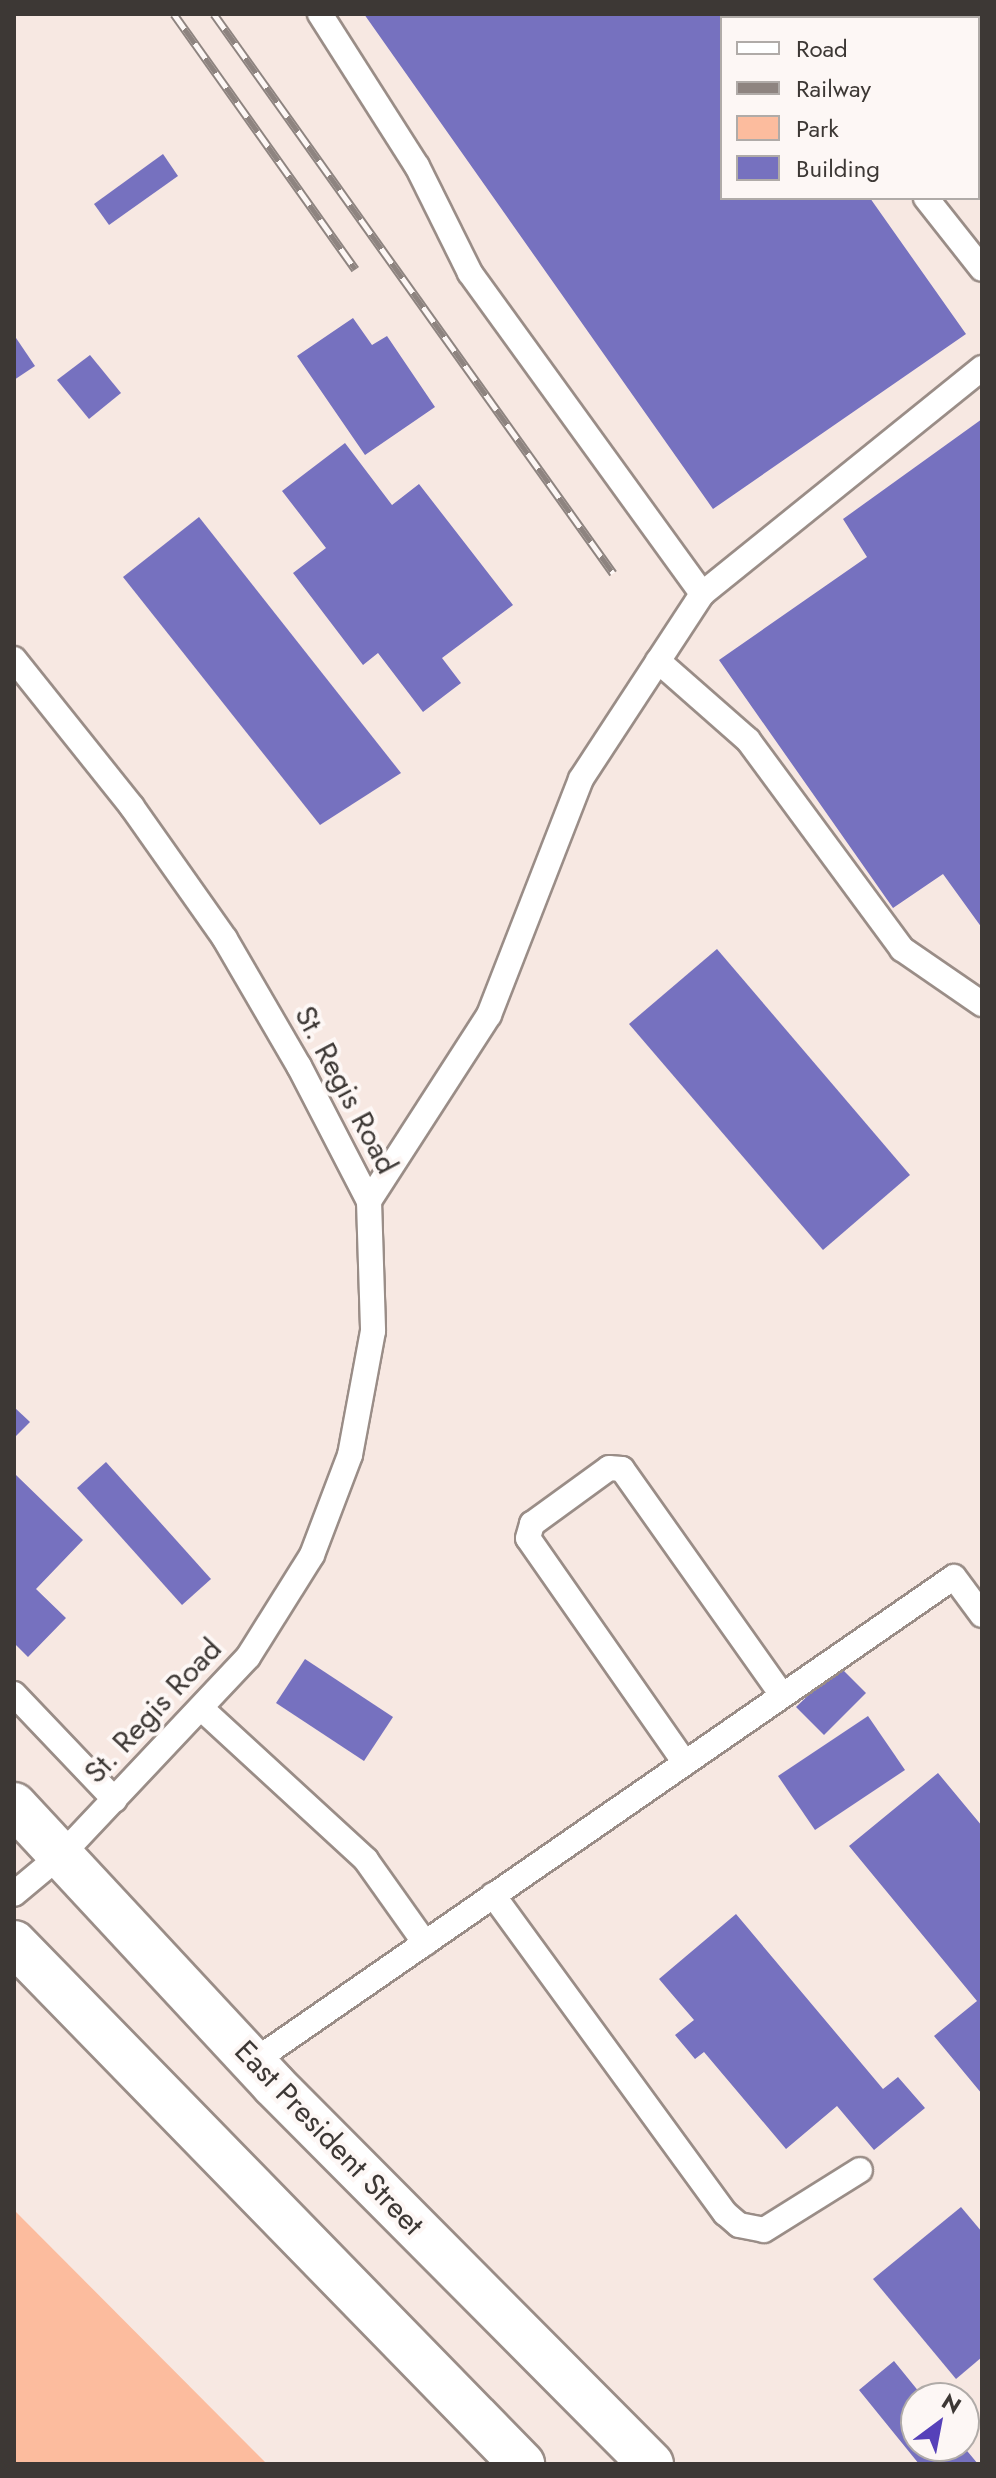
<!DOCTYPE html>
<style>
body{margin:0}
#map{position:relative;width:996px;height:2478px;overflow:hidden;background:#f7e8e2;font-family:Jost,sans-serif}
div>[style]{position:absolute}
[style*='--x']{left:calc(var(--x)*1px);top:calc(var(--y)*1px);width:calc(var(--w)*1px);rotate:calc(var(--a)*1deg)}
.green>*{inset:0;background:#fcbc9e}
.building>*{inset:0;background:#7671bf}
.roads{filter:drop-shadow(2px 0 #9a8d87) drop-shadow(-2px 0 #9a8d87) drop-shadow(0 2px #9a8d87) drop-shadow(0 -2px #9a8d87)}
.lane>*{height:24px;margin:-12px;padding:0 12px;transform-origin:12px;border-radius:12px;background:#fff}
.primary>*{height:44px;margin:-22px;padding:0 22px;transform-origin:22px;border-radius:22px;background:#fff}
.rail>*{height:9px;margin-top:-4.5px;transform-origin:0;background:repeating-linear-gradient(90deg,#fdf7f5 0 18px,#8e8480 0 36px);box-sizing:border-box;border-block:2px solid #8e8480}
span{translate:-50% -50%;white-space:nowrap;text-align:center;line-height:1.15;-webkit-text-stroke:8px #fdf7f5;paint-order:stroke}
.street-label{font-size:30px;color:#3d3835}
.frame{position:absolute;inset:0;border:16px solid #3d3835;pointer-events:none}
.legend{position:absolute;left:720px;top:16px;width:260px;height:184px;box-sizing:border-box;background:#fdf7f5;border:2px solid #b0aba8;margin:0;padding:10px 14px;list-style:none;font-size:24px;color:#3d3835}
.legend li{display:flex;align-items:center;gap:16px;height:40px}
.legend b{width:40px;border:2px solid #b0aba8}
.north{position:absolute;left:900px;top:2382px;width:80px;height:80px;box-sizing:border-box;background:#fdf7f5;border:2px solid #b0aba8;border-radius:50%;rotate:32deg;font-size:22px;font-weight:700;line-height:32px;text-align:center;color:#3d3835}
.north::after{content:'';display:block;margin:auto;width:28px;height:36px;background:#5641b9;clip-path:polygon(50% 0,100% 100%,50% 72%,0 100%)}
</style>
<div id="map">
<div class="green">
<div style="clip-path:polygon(14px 2210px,267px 2464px,14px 2464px)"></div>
</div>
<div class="building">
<div style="clip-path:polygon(364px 14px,860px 14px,863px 18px,722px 18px,722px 198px,870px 198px,966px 334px,713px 509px)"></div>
<div style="clip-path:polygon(881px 14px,982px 14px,982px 157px,978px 18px)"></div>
<div style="clip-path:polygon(163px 154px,178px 176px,109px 225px,94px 204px)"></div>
<div style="clip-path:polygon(353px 318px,372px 345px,387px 336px,435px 407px,365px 455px,297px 356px)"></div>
<div style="clip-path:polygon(14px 335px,35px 366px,14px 380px)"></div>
<div style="clip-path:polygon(90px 355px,121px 393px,89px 419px,57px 380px)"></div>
<div style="clip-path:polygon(982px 419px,982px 928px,943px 874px,893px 908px,719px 660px,867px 557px,843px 519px)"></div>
<div style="clip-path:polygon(345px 443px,392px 505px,419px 484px,513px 605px,442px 658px,461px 683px,423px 712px,378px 653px,363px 665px,293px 573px,326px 548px,282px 491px)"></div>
<div style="clip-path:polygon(199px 517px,401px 773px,320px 825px,123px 577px)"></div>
<div style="clip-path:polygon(717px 949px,910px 1175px,823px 1250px,629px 1024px)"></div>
<div style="clip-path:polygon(14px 1407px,30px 1422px,14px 1438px)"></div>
<div style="clip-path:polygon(106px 1462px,211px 1579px,182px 1605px,77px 1488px)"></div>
<div style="clip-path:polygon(16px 1475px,83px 1540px,36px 1589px,66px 1618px,28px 1657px,14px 1643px)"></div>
<div style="clip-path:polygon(305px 1659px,393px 1717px,364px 1761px,276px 1703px)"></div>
<div style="clip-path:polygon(839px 1666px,866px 1693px,824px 1735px,796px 1707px)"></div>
<div style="clip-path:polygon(868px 1716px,905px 1770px,815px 1830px,778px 1776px)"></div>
<div style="clip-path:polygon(938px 1773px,982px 1826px,982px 2094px,934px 2036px,977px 2001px,849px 1846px)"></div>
<div style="clip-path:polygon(736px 1914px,883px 2089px,898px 2077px,925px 2108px,874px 2150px,837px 2106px,786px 2149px,704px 2052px,695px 2059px,675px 2035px,694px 2020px,659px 1979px)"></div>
<div style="clip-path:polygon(961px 2207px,982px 2232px,982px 2357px,956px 2379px,873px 2279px)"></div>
<div style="clip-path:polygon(894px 2361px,924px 2398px,916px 2398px,916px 2446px,963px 2446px,978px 2464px,919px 2464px,859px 2390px)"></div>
</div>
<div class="roads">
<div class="lane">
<div style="--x:320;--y:14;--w:180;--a:57.5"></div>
<div style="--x:417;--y:166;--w:119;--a:63.6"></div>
<div style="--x:470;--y:273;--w:396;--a:54.1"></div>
<div style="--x:702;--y:594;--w:360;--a:-38.9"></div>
<div style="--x:926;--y:198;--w:90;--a:51.7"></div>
<div style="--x:14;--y:659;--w:189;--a:51.4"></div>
<div style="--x:132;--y:807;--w:161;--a:54.8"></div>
<div style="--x:225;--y:939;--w:147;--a:59.8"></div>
<div style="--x:299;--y:1066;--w:152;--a:62.6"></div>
<div style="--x:369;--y:1201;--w:130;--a:88.2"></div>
<div style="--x:373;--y:1331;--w:126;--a:100.5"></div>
<div style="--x:350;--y:1455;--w:107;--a:110.8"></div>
<div style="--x:312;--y:1555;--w:120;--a:122.1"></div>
<div style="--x:248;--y:1657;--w:270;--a:133.3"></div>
<div style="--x:63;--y:1853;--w:64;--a:140.1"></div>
<div style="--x:658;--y:661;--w:120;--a:41.3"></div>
<div style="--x:748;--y:740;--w:260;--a:53.6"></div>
<div style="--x:902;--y:949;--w:97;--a:34.5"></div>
<div style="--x:369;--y:1201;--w:221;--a:-57.2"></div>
<div style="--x:489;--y:1015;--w:253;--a:-68.7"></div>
<div style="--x:581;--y:779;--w:221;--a:-56.8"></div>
<div style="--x:14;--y:1694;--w:146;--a:46.4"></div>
<div style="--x:202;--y:1709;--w:223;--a:42.6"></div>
<div style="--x:366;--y:1860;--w:102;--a:54.6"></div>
<div style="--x:685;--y:1763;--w:274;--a:-124.9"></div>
<div style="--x:528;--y:1538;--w:15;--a:-74"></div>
<div style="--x:532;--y:1524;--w:95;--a:-36"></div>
<div style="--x:609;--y:1468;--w:13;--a:4"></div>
<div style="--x:622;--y:1469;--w:277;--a:54.7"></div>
<div style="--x:493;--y:1895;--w:394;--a:53.9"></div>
<div style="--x:725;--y:2213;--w:18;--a:41"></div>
<div style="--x:739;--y:2225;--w:25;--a:11"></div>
<div style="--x:764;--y:2230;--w:113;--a:-32"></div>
<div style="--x:253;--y:2062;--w:852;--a:-34.68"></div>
<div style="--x:954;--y:1577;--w:47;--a:53.6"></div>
</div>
<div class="primary">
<div style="--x:14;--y:1805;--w:381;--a:47.1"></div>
<div style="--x:273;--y:2084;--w:536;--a:45.15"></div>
<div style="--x:14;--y:1943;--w:728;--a:45.72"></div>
</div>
</div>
<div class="rail">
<div style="--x:174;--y:14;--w:313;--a:54.6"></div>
<div style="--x:214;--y:14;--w:687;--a:54.48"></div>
<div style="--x:877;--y:14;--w:5;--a:53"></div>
<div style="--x:978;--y:157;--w:6;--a:51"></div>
</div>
<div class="street-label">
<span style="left:346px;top:1090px;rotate:62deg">St. Regis Road</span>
<span style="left:153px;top:1711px;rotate:-47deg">St. Regis Road</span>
<span style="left:329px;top:2138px;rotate:46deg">East President Street</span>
</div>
<div class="frame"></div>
<ul class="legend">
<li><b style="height:10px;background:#fff"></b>Road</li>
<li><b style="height:10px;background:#8e8480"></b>Railway</li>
<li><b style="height:22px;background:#fcbc9e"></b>Park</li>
<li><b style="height:22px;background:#7671bf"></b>Building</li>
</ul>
<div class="north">N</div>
</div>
